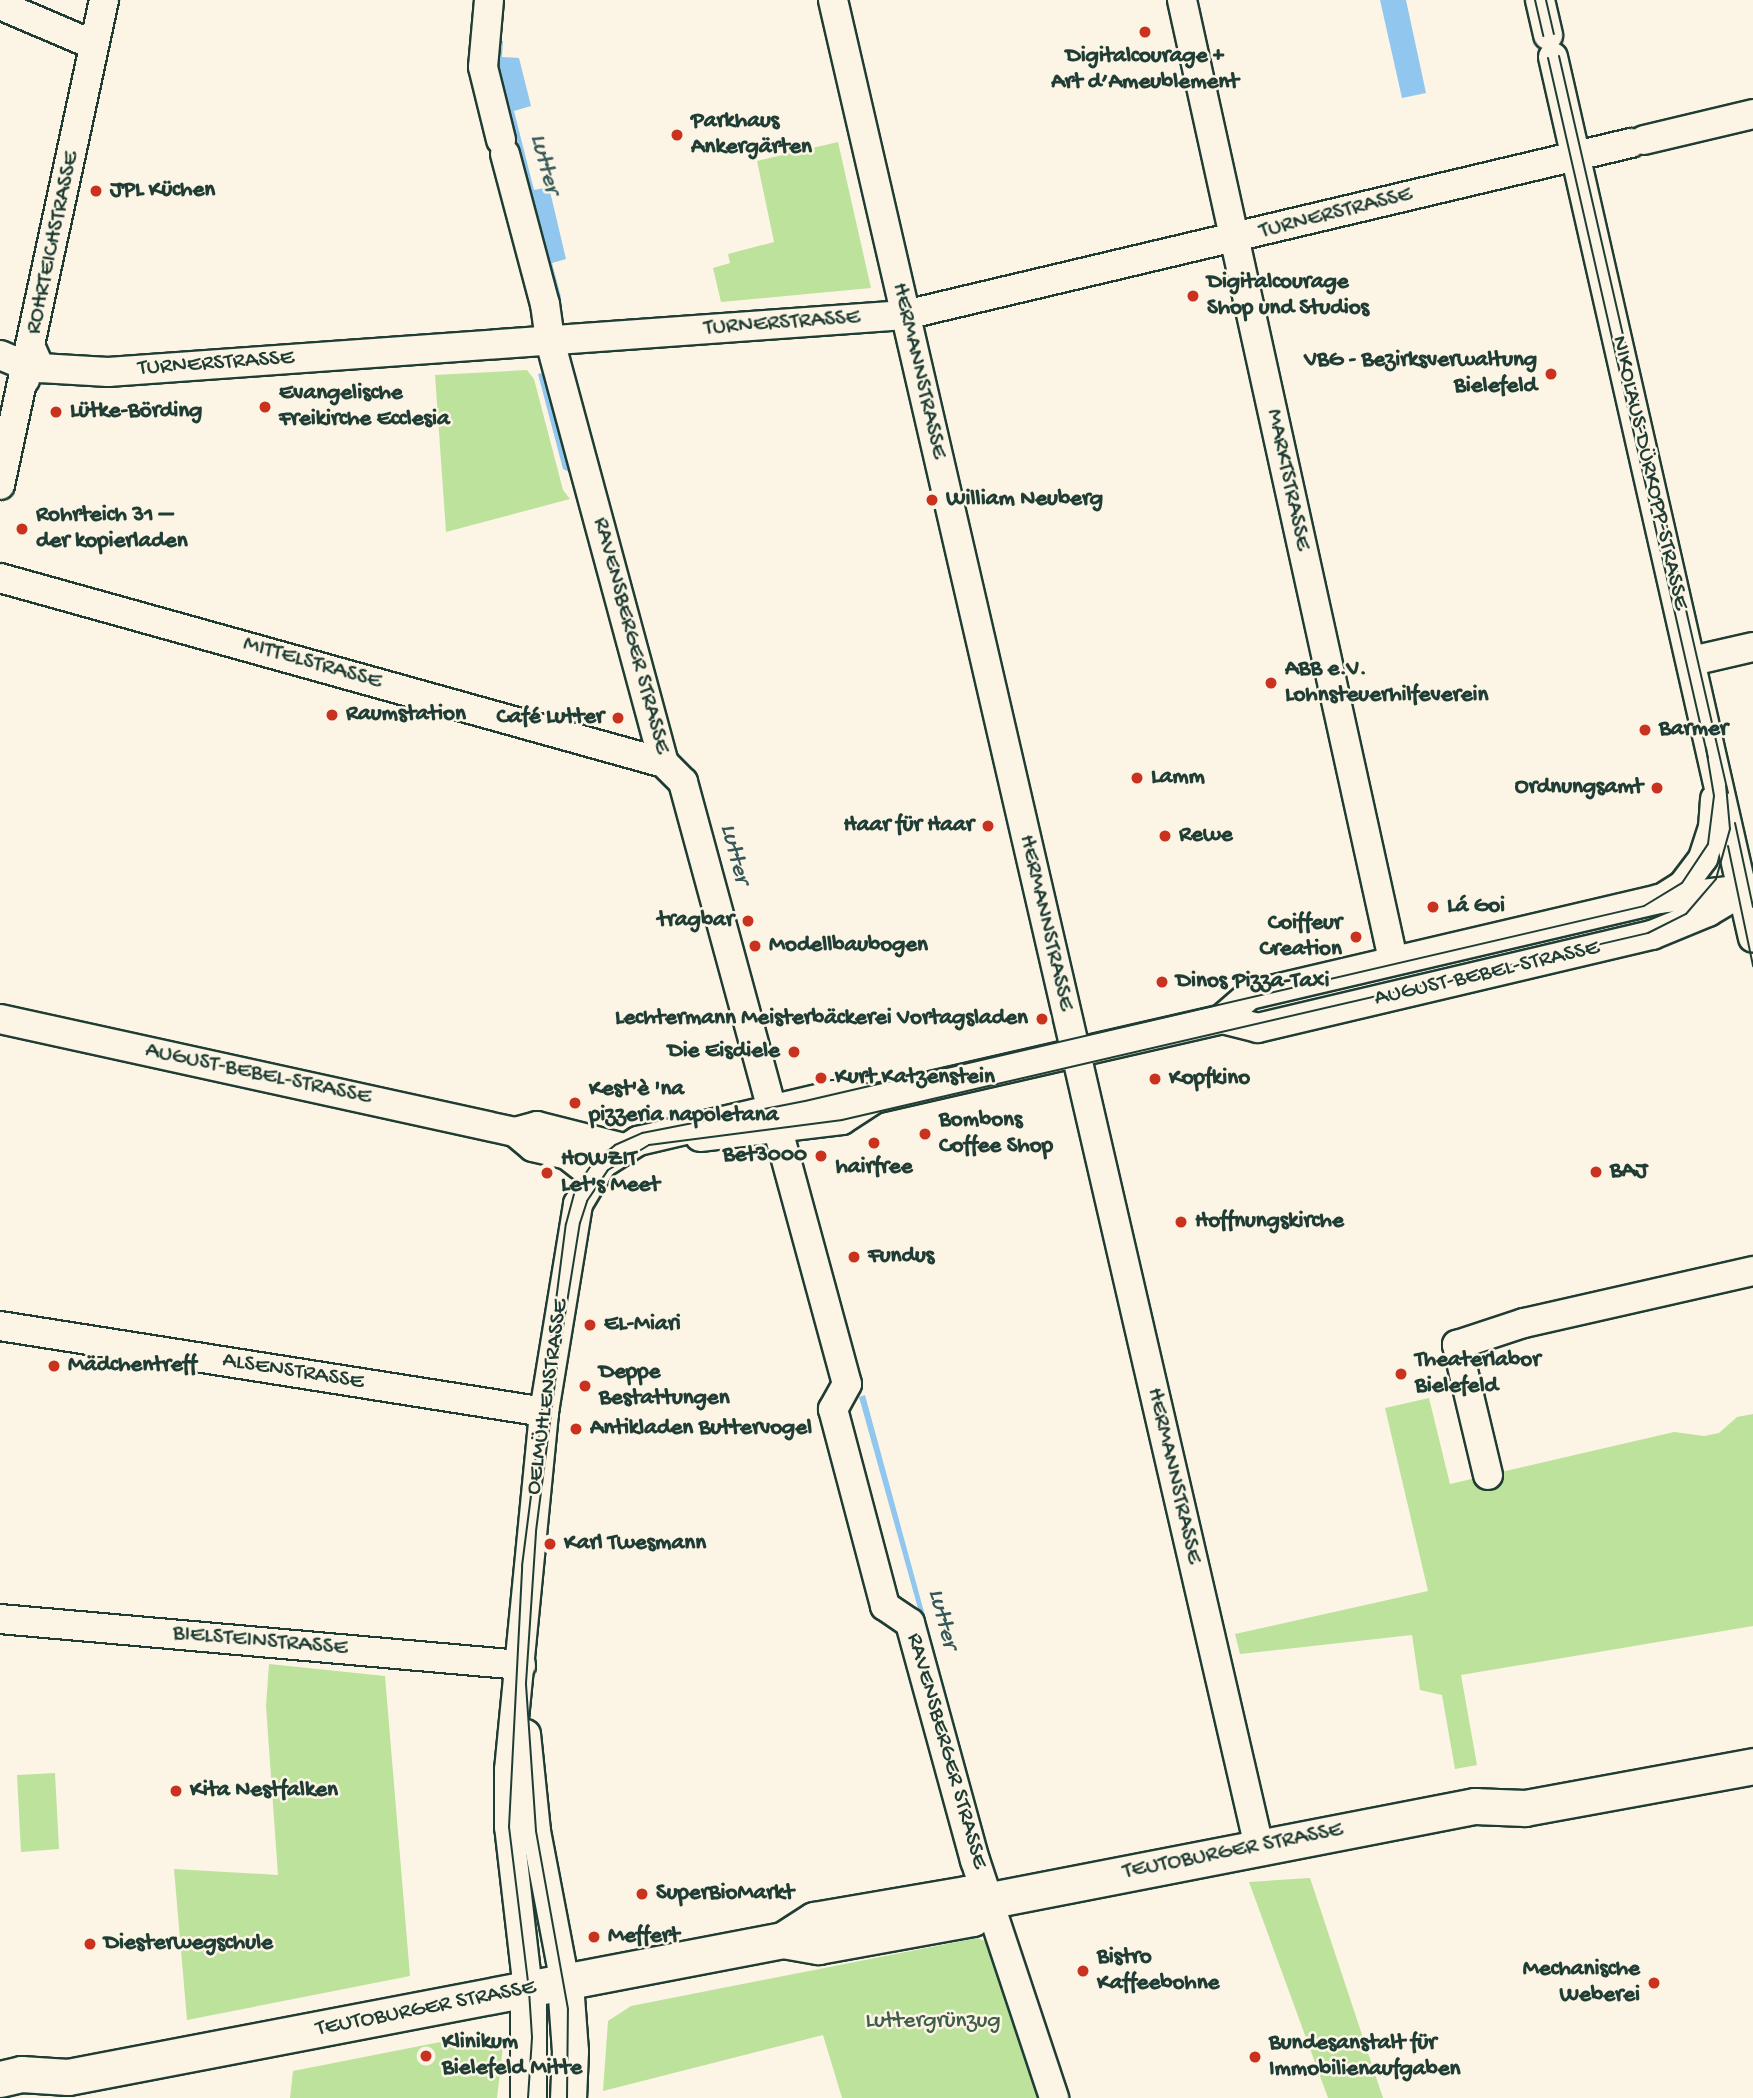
<!DOCTYPE html>
<meta charset="utf-8">
<style>
body{margin:0}
#map{position:relative;width:1753px;height:2098px;overflow:hidden;background:#fcf5e5;font-family:"Gochi Hand",sans-serif}
div>[style]{position:absolute}
[style*='--x']{left:calc(var(--x)*1px);top:calc(var(--y)*1px);width:calc(var(--w)*1px);rotate:calc(var(--a)*1deg)}
.green>*{inset:0;background:#bde29c}
.water>*{inset:0;background:#91c6ef}
.roads{filter:drop-shadow(2px 0 #1f3d34) drop-shadow(-2px 0 #1f3d34) drop-shadow(0 2px #1f3d34) drop-shadow(0 -2px #1f3d34)}
.minor>*{height:28px;margin:-14px;padding:0 14px;transform-origin:14px;border-radius:14px;background:#fcf5e5}
.tertiary>*{height:35px;margin:-17.5px;padding:0 17.5px;transform-origin:17.5px;border-radius:17.5px;background:#fcf5e5}
.tram>*{height:2px;margin:-1px;padding:0 1px;transform-origin:1px;border-radius:1px;background:#1f3d34}
.dots>*{width:19px;height:19px;translate:-50% -50%;box-sizing:border-box;border:4px solid #fcf5e5;border-radius:50%}
span{translate:-50% -50%;white-space:nowrap;text-align:center;line-height:1.15;-webkit-text-stroke:5px #fcf5e5;paint-order:stroke}
.poi-label{font-size:23px;color:#1f3d34;font-weight:700}
.left{translate:0 -50%;text-align:left}
.right{translate:-100% -50%;text-align:right}
.street-label{font-size:23px;color:#1f3d34}
.park-label{font-size:23px;color:#3f5e49}
.water-label{font-size:24px;color:#365859;font-style:italic}
</style>
<div id="map">
<div class="green">
<div style="clip-path:polygon(838px 142px,871px 288px,721px 302px,713px 268px,730px 263px,728px 254px,774px 242px,757px 161px)"></div>
<div style="clip-path:polygon(527px 370px,534px 379px,563px 490px,570px 499px,446px 532px,435px 375px)"></div>
<div style="clip-path:polygon(1429px 1398px,1450px 1484px,1674px 1432px,1704px 1436px,1719px 1433px,1737px 1417px,1753px 1414px,1753px 1626px,1461px 1675px,1477px 1765px,1455px 1769px,1442px 1695px,1420px 1690px,1412px 1635px,1240px 1654px,1235px 1634px,1428px 1591px,1385px 1408px)"></div>
<div style="clip-path:polygon(269px 1664px,385px 1676px,410px 1976px,187px 2020px,174px 1869px,278px 1875px,266px 1706px)"></div>
<div style="clip-path:polygon(55px 1773px,59px 1849px,21px 1852px,17px 1775px)"></div>
<div style="clip-path:polygon(1310px 1878px,1317px 1899px,1383px 2098px,1328px 2098px,1249px 1882px)"></div>
<div style="clip-path:polygon(977px 1938px,988px 1942px,1038px 2098px,842px 2098px,823px 2035px,603px 2091px,608px 2021px,631px 2006px)"></div>
<div style="clip-path:polygon(481px 2034px,503px 2047px,497px 2098px,290px 2098px,293px 2071px)"></div>
</div>
<div class="water">
<div style="clip-path:polygon(1380px 0,1406px 0,1426px 93px,1402px 98px)"></div>
<div style="clip-path:polygon(494px 41px,503px 41px,502px 57px,519px 58px,531px 106px,514px 111px,534px 190px,549px 187px,566px 259px,552px 263px,561px 297px,555px 298px,494px 68px)"></div>
<div style="clip-path:polygon(550px 371px,573px 474px,563px 469px,538px 374px)"></div>
<div style="clip-path:polygon(865px 1395px,989px 1851px,986px 1852px,859px 1397px)"></div>
</div>
<div class="roads">
<div class="minor">
<div style="--x:489;--y:0;--w:67;--a:95.1"></div>
<div style="--x:483;--y:67;--w:75;--a:76.1"></div>
<div style="--x:833;--y:0;--w:1895;--a:77.01"></div>
<div style="--x:1182;--y:0;--w:983;--a:77.6"></div>
<div style="--x:1540;--y:0;--w:36;--a:77"></div>
<div style="--x:0;--y:5;--w:102;--a:23.1"></div>
<div style="--x:1553;--y:57;--w:903;--a:77.21"></div>
<div style="--x:1644;--y:140;--w:112;--a:-13.4"></div>
<div style="--x:505;--y:154;--w:155;--a:75.1"></div>
<div style="--x:545;--y:304;--w:37;--a:82"></div>
<div style="--x:550;--y:341;--w:437;--a:74.9"></div>
<div style="--x:664;--y:763;--w:27;--a:45"></div>
<div style="--x:683;--y:782;--w:339;--a:74.8"></div>
<div style="--x:32;--y:350;--w:20;--a:66"></div>
<div style="--x:40;--y:368;--w:68;--a:3.4"></div>
<div style="--x:108;--y:372;--w:799;--a:-4.09"></div>
<div style="--x:905;--y:315;--w:746;--a:-13.33"></div>
<div style="--x:0;--y:355;--w:23;--a:23"></div>
<div style="--x:21;--y:364;--w:16;--a:75"></div>
<div style="--x:0;--y:485;--w:496;--a:-77.9"></div>
<div style="--x:0;--y:578;--w:689;--a:15.57"></div>
<div style="--x:1692;--y:661;--w:63;--a:-12.9"></div>
<div style="--x:1664;--y:897;--w:22;--a:-32"></div>
<div style="--x:1683;--y:885;--w:34;--a:-53"></div>
<div style="--x:1703;--y:858;--w:32;--a:-72"></div>
<div style="--x:1713;--y:828;--w:29;--a:-86"></div>
<div style="--x:0;--y:1019;--w:527;--a:12.38"></div>
<div style="--x:515;--y:1132;--w:23;--a:-15"></div>
<div style="--x:537;--y:1126;--w:90;--a:14.2"></div>
<div style="--x:1222;--y:1019;--w:37;--a:14"></div>
<div style="--x:1258;--y:1028;--w:405;--a:-13.3"></div>
<div style="--x:1652;--y:935;--w:61;--a:-22.3"></div>
<div style="--x:1708;--y:912;--w:41;--a:-31"></div>
<div style="--x:778;--y:1130;--w:263;--a:74.8"></div>
<div style="--x:847;--y:1384;--w:29;--a:119"></div>
<div style="--x:833;--y:1409;--w:204;--a:75.2"></div>
<div style="--x:885;--y:1606;--w:30;--a:34"></div>
<div style="--x:910;--y:1623;--w:246;--a:74.7"></div>
<div style="--x:975;--y:1860;--w:251;--a:71.6"></div>
<div style="--x:515;--y:1132;--w:23;--a:40"></div>
<div style="--x:533;--y:1147;--w:35;--a:13"></div>
<div style="--x:567;--y:1155;--w:33;--a:38"></div>
<div style="--x:700;--y:1137;--w:143;--a:-6.8"></div>
<div style="--x:842;--y:1120;--w:38;--a:-33"></div>
<div style="--x:874;--y:1099;--w:357;--a:-12.9"></div>
<div style="--x:1222;--y:1019;--w:37;--a:-41"></div>
<div style="--x:1250;--y:995;--w:420;--a:-13.2"></div>
<div style="--x:1659;--y:899;--w:95;--a:-6.7"></div>
<div style="--x:0;--y:1326;--w:551;--a:8.98"></div>
<div style="--x:1488;--y:1475;--w:134;--a:-103.4"></div>
<div style="--x:1457;--y:1345;--w:71;--a:-18.2"></div>
<div style="--x:1524;--y:1323;--w:235;--a:-12.8"></div>
<div style="--x:0;--y:1619;--w:523;--a:5.05"></div>
<div style="--x:526;--y:1734;--w:98;--a:84.1"></div>
<div style="--x:536;--y:1831;--w:155;--a:79.2"></div>
<div style="--x:528;--y:1990;--w:164;--a:-96.6"></div>
<div style="--x:509;--y:1827;--w:57;--a:-90"></div>
<div style="--x:509;--y:1770;--w:360;--a:-84.4"></div>
<div style="--x:544;--y:1412;--w:211;--a:-80.7"></div>
<div style="--x:578;--y:1204;--w:47;--a:-59"></div>
<div style="--x:602;--y:1164;--w:43;--a:-32.6"></div>
<div style="--x:638;--y:1141;--w:201;--a:-13.2"></div>
<div style="--x:834;--y:1095;--w:40;--a:5.7"></div>
</div>
<div class="tertiary">
<div style="--x:783;--y:1940;--w:37;--a:-33"></div>
<div style="--x:814;--y:1920;--w:154;--a:-9.7"></div>
<div style="--x:966;--y:1894;--w:26;--a:13"></div>
<div style="--x:991;--y:1900;--w:493;--a:-11"></div>
<div style="--x:1475;--y:1806;--w:50;--a:2.3"></div>
<div style="--x:1525;--y:1808;--w:232;--a:-10.4"></div>
<div style="--x:565;--y:1983;--w:68;--a:85.8"></div>
<div style="--x:570;--y:2051;--w:47;--a:92.4"></div>
<div style="--x:0;--y:2079;--w:22;--a:-13"></div>
<div style="--x:21;--y:2074;--w:47;--a:3.7"></div>
<div style="--x:68;--y:2077;--w:728;--a:-10.85"></div>
<div style="--x:783;--y:1940;--w:36;--a:10"></div>
<div style="--x:818;--y:1946;--w:157;--a:-10.3"></div>
<div style="--x:972;--y:1918;--w:26;--a:-43"></div>
<div style="--x:528;--y:2098;--w:108;--a:-90"></div>
</div>
</div>
<div class="tram">
<div style="--x:1535;--y:0;--w:37;--a:77"></div>
<div style="--x:1546;--y:0;--w:35;--a:77"></div>
<div style="--x:1559;--y:56;--w:756;--a:77.08"></div>
<div style="--x:1548;--y:58;--w:718;--a:77.12"></div>
<div style="--x:1735;--y:823;--w:86;--a:77.9"></div>
<div style="--x:1728;--y:846;--w:123;--a:78.2"></div>
<div style="--x:528;--y:2098;--w:61;--a:-86.2"></div>
<div style="--x:532;--y:2037;--w:47;--a:-93.7"></div>
<div style="--x:529;--y:1990;--w:164;--a:-97"></div>
<div style="--x:509;--y:1827;--w:261;--a:-87.1"></div>
<div style="--x:522;--y:1566;--w:345;--a:-82.7"></div>
<div style="--x:566;--y:1224;--w:38;--a:-75"></div>
<div style="--x:576;--y:1187;--w:29;--a:-55"></div>
<div style="--x:593;--y:1163;--w:28;--a:-39"></div>
<div style="--x:615;--y:1145;--w:30;--a:-24"></div>
<div style="--x:642;--y:1133;--w:166;--a:-11.1"></div>
<div style="--x:805;--y:1101;--w:861;--a:-13.08"></div>
<div style="--x:1644;--y:906;--w:44;--a:-31.2"></div>
<div style="--x:1682;--y:883;--w:47;--a:-56.3"></div>
<div style="--x:1708;--y:844;--w:48;--a:-82.9"></div>
<div style="--x:1714;--y:796;--w:49;--a:-99.5"></div>
<div style="--x:567;--y:2098;--w:89;--a:-89.4"></div>
<div style="--x:568;--y:2009;--w:181;--a:-100.2"></div>
<div style="--x:536;--y:1831;--w:148;--a:-93.9"></div>
<div style="--x:526;--y:1683;--w:152;--a:-86.2"></div>
<div style="--x:536;--y:1531;--w:180;--a:-82.7"></div>
<div style="--x:559;--y:1352;--w:131;--a:-80.8"></div>
<div style="--x:580;--y:1223;--w:23;--a:-72"></div>
<div style="--x:587;--y:1201;--w:37;--a:-56"></div>
<div style="--x:608;--y:1170;--w:48;--a:-31.4"></div>
<div style="--x:649;--y:1145;--w:195;--a:-7.4"></div>
<div style="--x:842;--y:1120;--w:827;--a:-13.06"></div>
<div style="--x:1648;--y:933;--w:42;--a:-26.6"></div>
<div style="--x:1686;--y:914;--w:46;--a:-49.4"></div>
<div style="--x:1716;--y:879;--w:52;--a:-74.4"></div>
<div style="--x:1730;--y:829;--w:44;--a:-95.2"></div>
</div>
<div class="dots">
<div style="left:1145px;top:32px;background:#c8321e"></div>
<div style="left:677px;top:135px;background:#c8321e"></div>
<div style="left:96px;top:191px;background:#c8321e"></div>
<div style="left:1193px;top:296px;background:#c8321e"></div>
<div style="left:1551px;top:374px;background:#c8321e"></div>
<div style="left:265px;top:407px;background:#c8321e"></div>
<div style="left:56px;top:412px;background:#c8321e"></div>
<div style="left:932px;top:500px;background:#c8321e"></div>
<div style="left:22px;top:529px;background:#c8321e"></div>
<div style="left:1271px;top:683px;background:#c8321e"></div>
<div style="left:332px;top:715px;background:#c8321e"></div>
<div style="left:618px;top:718px;background:#c8321e"></div>
<div style="left:1645px;top:730px;background:#c8321e"></div>
<div style="left:1137px;top:778px;background:#c8321e"></div>
<div style="left:1657px;top:788px;background:#c8321e"></div>
<div style="left:988px;top:826px;background:#c8321e"></div>
<div style="left:1165px;top:836px;background:#c8321e"></div>
<div style="left:1433px;top:907px;background:#c8321e"></div>
<div style="left:748px;top:921px;background:#c8321e"></div>
<div style="left:1356px;top:937px;background:#c8321e"></div>
<div style="left:755px;top:946px;background:#c8321e"></div>
<div style="left:1162px;top:982px;background:#c8321e"></div>
<div style="left:1042px;top:1019px;background:#c8321e"></div>
<div style="left:794px;top:1052px;background:#c8321e"></div>
<div style="left:821px;top:1078px;background:#c8321e"></div>
<div style="left:1155px;top:1079px;background:#c8321e"></div>
<div style="left:575px;top:1103px;background:#c8321e"></div>
<div style="left:925px;top:1134px;background:#c8321e"></div>
<div style="left:874px;top:1143px;background:#c8321e"></div>
<div style="left:821px;top:1156px;background:#c8321e"></div>
<div style="left:1596px;top:1172px;background:#c8321e"></div>
<div style="left:547px;top:1173px;background:#c8321e"></div>
<div style="left:1181px;top:1222px;background:#c8321e"></div>
<div style="left:854px;top:1257px;background:#c8321e"></div>
<div style="left:590px;top:1325px;background:#c8321e"></div>
<div style="left:54px;top:1366px;background:#c8321e"></div>
<div style="left:1401px;top:1374px;background:#c8321e"></div>
<div style="left:585px;top:1386px;background:#c8321e"></div>
<div style="left:576px;top:1429px;background:#c8321e"></div>
<div style="left:550px;top:1544px;background:#c8321e"></div>
<div style="left:176px;top:1791px;background:#c8321e"></div>
<div style="left:642px;top:1894px;background:#c8321e"></div>
<div style="left:594px;top:1937px;background:#c8321e"></div>
<div style="left:90px;top:1944px;background:#c8321e"></div>
<div style="left:1083px;top:1971px;background:#c8321e"></div>
<div style="left:1654px;top:1983px;background:#c8321e"></div>
<div style="left:426px;top:2056px;background:#c8321e"></div>
<div style="left:1255px;top:2057px;background:#c8321e"></div>
</div>
<div class="poi-label">
<span style="left:1145px;top:70px">Digitalcourage +<br>Art d’Ameublement</span>
<span class="left" style="left:691px;top:135px">Parkhaus<br>Ankergärten</span>
<span class="left" style="left:110px;top:191px">JPL Küchen</span>
<span class="left" style="left:1207px;top:296px">Digitalcourage<br>Shop und Studios</span>
<span class="right" style="left:1537px;top:374px">VBG - Bezirksverwaltung<br>Bielefeld</span>
<span class="left" style="left:279px;top:407px">Evangelische<br>Freikirche Ecclesia</span>
<span class="left" style="left:70px;top:412px">Lütke-Börding</span>
<span class="left" style="left:946px;top:500px">William Neuberg</span>
<span class="left" style="left:36px;top:529px">Rohrteich 31 –<br>der kopierladen</span>
<span class="left" style="left:1285px;top:683px">ABB e.V.<br>Lohnsteuerhilfeverein</span>
<span class="left" style="left:346px;top:715px">Raumstation</span>
<span class="right" style="left:604px;top:718px">Café Lutter</span>
<span class="left" style="left:1659px;top:730px">Barmer</span>
<span class="left" style="left:1151px;top:778px">Lamm</span>
<span class="right" style="left:1643px;top:788px">Ordnungsamt</span>
<span class="right" style="left:974px;top:826px">Haar für Haar</span>
<span class="left" style="left:1179px;top:836px">Rewe</span>
<span class="left" style="left:1447px;top:907px">Lá Goi</span>
<span class="right" style="left:734px;top:921px">tragbar</span>
<span class="right" style="left:1342px;top:937px">Coiffeur<br>Creation</span>
<span class="left" style="left:769px;top:946px">Modellbaubogen</span>
<span class="left" style="left:1176px;top:982px">Dinos Pizza-Taxi</span>
<span class="right" style="left:1028px;top:1019px">Lechtermann Meisterbäckerei Vortagsladen</span>
<span class="right" style="left:780px;top:1052px">Die Eisdiele</span>
<span class="left" style="left:835px;top:1078px">Kurt Katzenstein</span>
<span class="left" style="left:1169px;top:1079px">Kopfkino</span>
<span class="left" style="left:589px;top:1103px">Kest'è 'na<br>pizzeria napoletana</span>
<span class="left" style="left:939px;top:1134px">Bombons<br>Coffee Shop</span>
<span class="right" style="left:807px;top:1156px">Bet3000</span>
<span class="left" style="left:561px;top:1173px">HOWZIT<br>Let's Meet</span>
<span style="left:874px;top:1168px">hairfree</span>
<span class="left" style="left:1610px;top:1172px">BAJ</span>
<span class="left" style="left:1195px;top:1222px">Hoffnungskirche</span>
<span class="left" style="left:868px;top:1257px">Fundus</span>
<span class="left" style="left:604px;top:1325px">EL-Miari</span>
<span class="left" style="left:1415px;top:1374px">Theaterlabor<br>Bielefeld</span>
<span class="left" style="left:68px;top:1366px">Mädchentreff</span>
<span class="left" style="left:599px;top:1386px">Deppe<br>Bestattungen</span>
<span class="left" style="left:590px;top:1429px">Antikladen Buttervogel</span>
<span class="left" style="left:564px;top:1544px">Karl Twesmann</span>
<span class="left" style="left:190px;top:1791px">Kita Nestfalken</span>
<span class="left" style="left:656px;top:1894px">SuperBioMarkt</span>
<span class="left" style="left:608px;top:1937px">Meffert</span>
<span class="left" style="left:104px;top:1944px">Diesterwegschule</span>
<span class="left" style="left:1097px;top:1971px">Bistro<br>Kaffeebohne</span>
<span class="right" style="left:1640px;top:1983px">Mechanische<br>Weberei</span>
<span class="left" style="left:442px;top:2056px">Klinikum<br>Bielefeld Mitte</span>
<span class="left" style="left:1269px;top:2057px">Bundesanstalt für<br>Immobilienaufgaben</span>
</div>
<div class="street-label">
<span style="left:1336px;top:214px;rotate:-14deg">TURNERSTRASSE</span>
<span style="left:54px;top:243px;rotate:-78deg">ROHRTEICHSTRASSE</span>
<span style="left:782px;top:324px;rotate:-4deg">TURNERSTRASSE</span>
<span style="left:216px;top:364px;rotate:-4deg">TURNERSTRASSE</span>
<span style="left:918px;top:371px;rotate:77deg">HERMANNSTRASSE</span>
<span style="left:1649px;top:473px;rotate:77deg">NIKOLAUS-DÜRKOPP-STRASSE</span>
<span style="left:1287px;top:480px;rotate:78deg">MARKTSTRASSE</span>
<span style="left:630px;top:636px;rotate:75deg">RAVENSBERGER STRASSE</span>
<span style="left:312px;top:664px;rotate:16deg">MITTELSTRASSE</span>
<span style="left:1045px;top:923px;rotate:77deg">HERMANNSTRASSE</span>
<span style="left:1487px;top:974px;rotate:-13deg">AUGUST-BEBEL-STRASSE</span>
<span style="left:258px;top:1075px;rotate:12deg">AUGUST-BEBEL-STRASSE</span>
<span style="left:293px;top:1372px;rotate:9deg">ALSENSTRASSE</span>
<span style="left:548px;top:1397px;rotate:-82deg">OELMÜHLENSTRASSE</span>
<span style="left:1173px;top:1476px;rotate:77deg">HERMANNSTRASSE</span>
<span style="left:260px;top:1642px;rotate:5deg">BIELSTEINSTRASSE</span>
<span style="left:946px;top:1751px;rotate:74deg">RAVENSBERGER STRASSE</span>
<span style="left:1233px;top:1852px;rotate:-11deg">TEUTOBURGER STRASSE</span>
<span style="left:426px;top:2009px;rotate:-11deg">TEUTOBURGER STRASSE</span>
</div>
<div class="park-label">
<span style="left:933px;top:2022px">Luttergrünzug</span>
</div>
<div class="water-label">
<span style="left:544px;top:164px;rotate:75deg">Lutter</span>
<span style="left:734px;top:854px;rotate:75deg">Lutter</span>
<span style="left:942px;top:1619px;rotate:75deg">Lutter</span>
</div>
</div>
